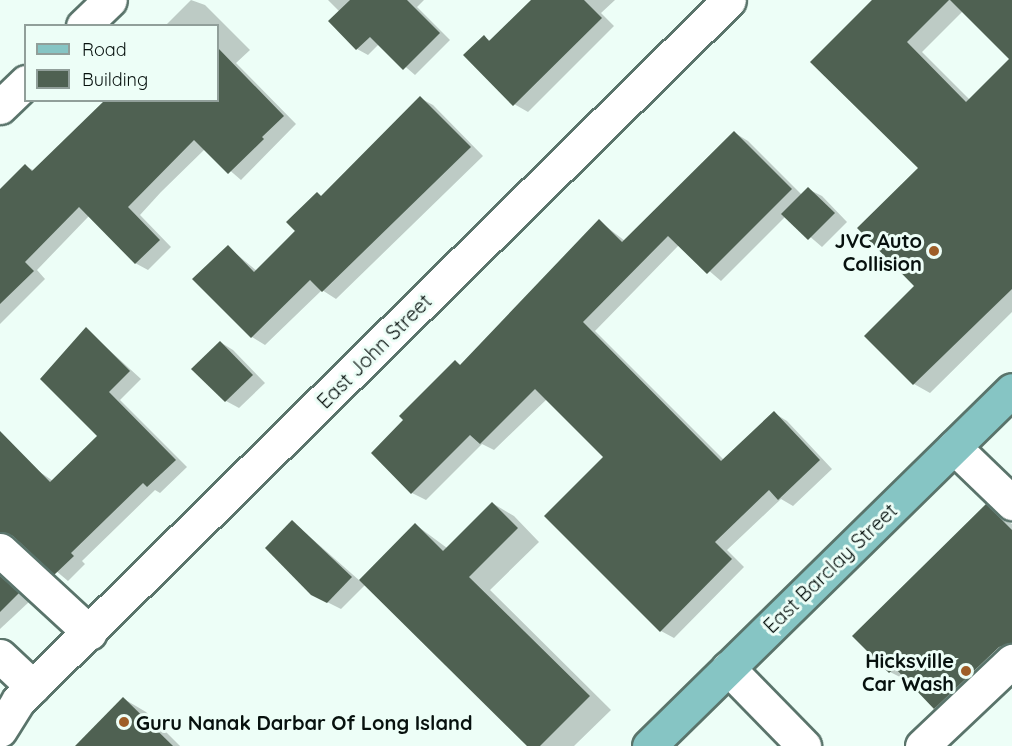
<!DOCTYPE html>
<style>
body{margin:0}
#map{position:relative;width:1012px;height:746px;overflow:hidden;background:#edfef7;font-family:Quicksand,sans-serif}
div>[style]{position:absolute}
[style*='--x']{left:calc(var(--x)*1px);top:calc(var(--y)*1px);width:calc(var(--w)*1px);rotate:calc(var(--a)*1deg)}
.shadow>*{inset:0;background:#0003}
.building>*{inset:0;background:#4f6152}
.roads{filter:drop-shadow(2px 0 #5a746b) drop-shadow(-2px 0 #5a746b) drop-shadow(0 2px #5a746b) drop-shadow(0 -2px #5a746b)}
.minor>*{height:33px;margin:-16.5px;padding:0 16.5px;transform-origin:16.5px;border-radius:16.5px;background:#fff}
.major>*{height:33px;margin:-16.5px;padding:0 16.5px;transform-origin:16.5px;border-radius:16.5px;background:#86c5c4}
.dots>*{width:16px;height:16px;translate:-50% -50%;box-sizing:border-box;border:3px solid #edfef7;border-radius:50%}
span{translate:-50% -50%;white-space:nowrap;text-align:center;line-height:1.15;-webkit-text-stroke:6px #edfef7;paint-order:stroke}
.poi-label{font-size:20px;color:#07110e;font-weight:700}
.right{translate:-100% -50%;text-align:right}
.left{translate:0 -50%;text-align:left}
.street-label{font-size:20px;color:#07110e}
.legend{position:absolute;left:24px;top:24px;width:195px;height:78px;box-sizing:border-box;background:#edfef7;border:2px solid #919f9a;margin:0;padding:8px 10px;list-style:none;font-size:18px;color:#07110e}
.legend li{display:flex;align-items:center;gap:12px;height:30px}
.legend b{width:30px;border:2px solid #919f9a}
</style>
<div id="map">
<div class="shadow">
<div style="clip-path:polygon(191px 0,205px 5px,250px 50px,236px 63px,296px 124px,241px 180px,205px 149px,161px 192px,140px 215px,171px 247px,148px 270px,135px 263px,89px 216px,37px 270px,45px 279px,0 324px,0 191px,25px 166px,35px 171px,218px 100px,218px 26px,165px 26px)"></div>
<div style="clip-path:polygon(328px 0,424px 0,417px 7px,450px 40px,415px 75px,379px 44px,368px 55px,357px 49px,340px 12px)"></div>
<div style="clip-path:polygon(533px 0,615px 0,601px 13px,614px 26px,528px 112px,514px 104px,484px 37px,491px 41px)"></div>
<div style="clip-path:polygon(872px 0,1012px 0,1012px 55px,963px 11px,922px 52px,970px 100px,1012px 59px,1012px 312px,930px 393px,914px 384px,866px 336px,916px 286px,920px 168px,812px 62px)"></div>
<div style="clip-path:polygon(420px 98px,433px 105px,483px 156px,336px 299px,322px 290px,265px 345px,252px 337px,228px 247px,257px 271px)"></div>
<div style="clip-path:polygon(735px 133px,748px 141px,802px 195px,808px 189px,822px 196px,847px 222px,822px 247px,786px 216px,721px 281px,679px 245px,595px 331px,724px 460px,774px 413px,787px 421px,832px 469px,793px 506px,781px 499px,727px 550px,744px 567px,674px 638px,661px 631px,546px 516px,605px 457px,547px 399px,494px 450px,482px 444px,426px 500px,412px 493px,405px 420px,455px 362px,462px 366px,599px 221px,625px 241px)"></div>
<div style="clip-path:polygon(86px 329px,141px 379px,120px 400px,187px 467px,160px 493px,155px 490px,82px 561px,85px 564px,68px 581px,17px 538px,0 543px,0 501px,34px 468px,53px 481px,99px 436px)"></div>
<div style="clip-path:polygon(220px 342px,233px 350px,265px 383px,239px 408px,226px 401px)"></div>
<div style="clip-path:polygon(492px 503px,514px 516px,539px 542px,490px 590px,611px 710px,574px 746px,529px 746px,366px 584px,341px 609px,327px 602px,293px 522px,360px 581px,416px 525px,447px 548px)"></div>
<div style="clip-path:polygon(986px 506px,1012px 524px,1012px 666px,954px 718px,935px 707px,910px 682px,890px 672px)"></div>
<div style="clip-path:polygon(0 570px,30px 601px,0 629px)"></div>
<div style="clip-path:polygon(124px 699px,146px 712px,180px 746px,77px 746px)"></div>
</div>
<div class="building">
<div style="clip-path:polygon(350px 0,407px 0,440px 33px,403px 70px,370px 37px,356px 50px,328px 21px)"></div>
<div style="clip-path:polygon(531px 0,584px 0,602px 18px,513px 106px,463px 55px,484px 35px,489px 41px)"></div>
<div style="clip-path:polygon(872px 0,949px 0,907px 42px,966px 102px,1009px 59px,950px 0,1012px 0,1012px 289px,913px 385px,864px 336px,914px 286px,857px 228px,918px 168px,810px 62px)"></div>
<div style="clip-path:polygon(218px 48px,284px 116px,262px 137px,264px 139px,228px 174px,194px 140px,128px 207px,160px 240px,135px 264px,79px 207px,25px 262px,34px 271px,0 304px,0 189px,25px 164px,32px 171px,105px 100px,218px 100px)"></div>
<div style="clip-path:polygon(420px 96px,471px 147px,322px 292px,310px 280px,251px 338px,192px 279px,228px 245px,254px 272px,295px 231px,286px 222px,317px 192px,321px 196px)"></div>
<div style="clip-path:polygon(734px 131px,792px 189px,707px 274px,668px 236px,583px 322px,721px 461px,774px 411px,820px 460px,778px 500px,769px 490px,715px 542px,732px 559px,660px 632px,544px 516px,603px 457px,535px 389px,480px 444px,470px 435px,411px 494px,371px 453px,403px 420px,399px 416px,455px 360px,460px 365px,599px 219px,622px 242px)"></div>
<div style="clip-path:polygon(808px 187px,835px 213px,808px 240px,781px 214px)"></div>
<div style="clip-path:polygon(86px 327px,130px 371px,109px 392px,176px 460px,147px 487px,143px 483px,71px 553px,74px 556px,54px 575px,13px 536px,0 532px,0 431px,50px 482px,97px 436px,40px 379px)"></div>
<div style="clip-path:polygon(220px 341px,253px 375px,225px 402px,191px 369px)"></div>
<div style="clip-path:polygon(492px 502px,518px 528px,469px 577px,590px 696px,540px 746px,527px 746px,359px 580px,415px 523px,443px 551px)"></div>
<div style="clip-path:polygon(986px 504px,1012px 530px,1012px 643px,999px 647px,934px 709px,895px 668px,889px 673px,852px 636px)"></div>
<div style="clip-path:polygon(292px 520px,352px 577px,327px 603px,311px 595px,265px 548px)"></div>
<div style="clip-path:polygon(0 576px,19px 593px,0 612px)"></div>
<div style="clip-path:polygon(123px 697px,173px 746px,75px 746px)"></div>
</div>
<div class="roads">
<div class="minor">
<div style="--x:83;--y:26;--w:37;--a:-44"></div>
<div style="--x:0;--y:107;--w:36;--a:-44"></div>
<div style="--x:954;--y:447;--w:81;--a:44"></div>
<div style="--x:0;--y:550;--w:122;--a:42.7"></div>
<div style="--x:0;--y:656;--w:45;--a:43.2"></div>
<div style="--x:728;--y:668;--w:109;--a:45.7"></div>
<div style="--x:0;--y:730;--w:34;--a:-58"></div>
<div style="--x:18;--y:701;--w:998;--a:-44.59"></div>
<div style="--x:922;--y:746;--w:124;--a:-43.4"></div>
</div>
<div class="major">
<div style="--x:649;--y:746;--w:508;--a:-44.44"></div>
</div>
</div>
<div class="dots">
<div style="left:934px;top:251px;background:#9e5e28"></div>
<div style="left:966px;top:671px;background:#9e5e28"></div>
<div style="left:124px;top:722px;background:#9e5e28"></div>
</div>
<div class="poi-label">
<span class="right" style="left:922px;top:252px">JVC Auto<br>Collision</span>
<span class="right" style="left:954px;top:672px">Hicksville<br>Car Wash</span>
<span class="left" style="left:136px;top:722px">Guru Nanak Darbar Of Long Island</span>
</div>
<div class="street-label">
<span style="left:374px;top:351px;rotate:-45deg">East John Street</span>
<span style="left:830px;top:568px;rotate:-44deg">East Barclay Street</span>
</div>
<ul class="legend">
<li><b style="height:8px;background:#86c5c4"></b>Road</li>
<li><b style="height:16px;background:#4f6152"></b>Building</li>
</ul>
</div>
